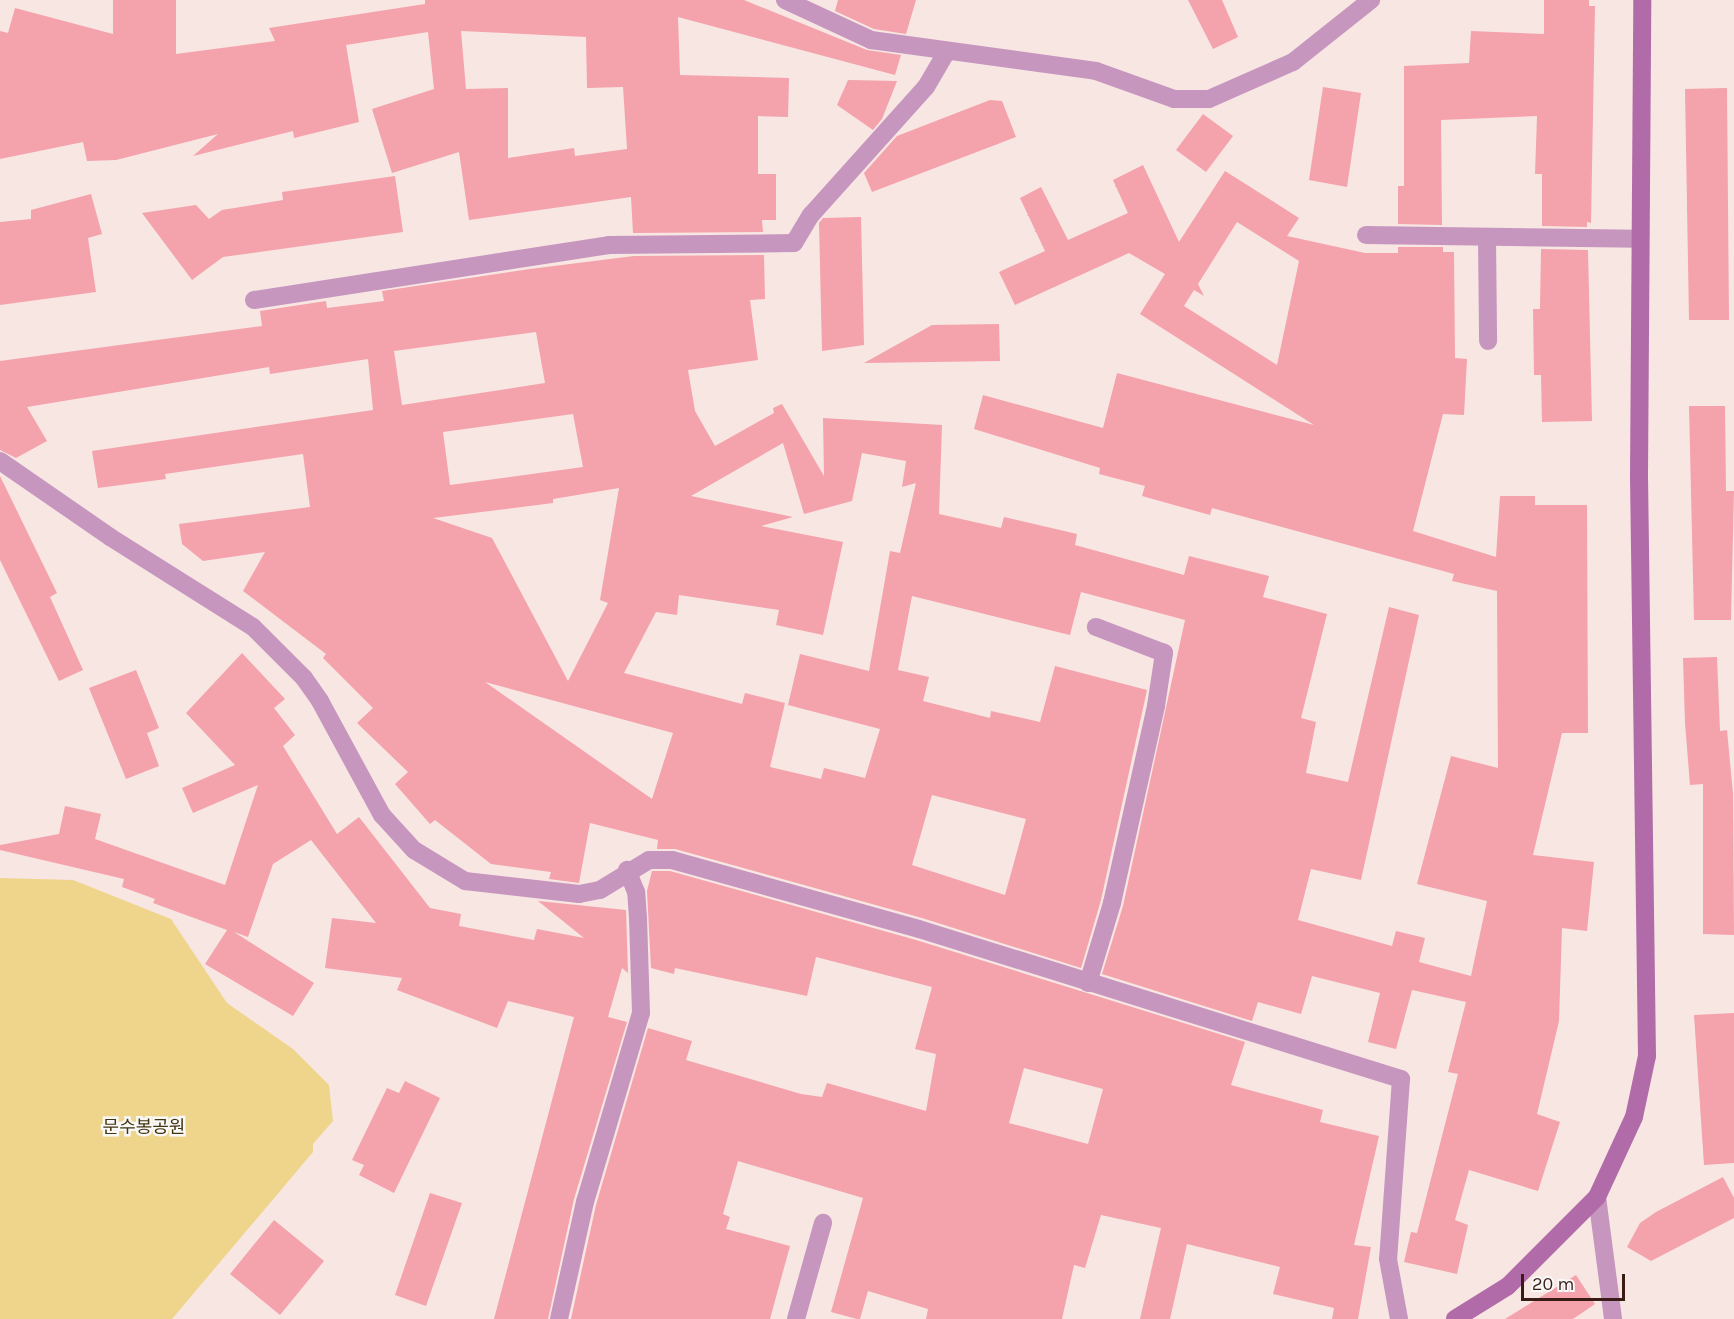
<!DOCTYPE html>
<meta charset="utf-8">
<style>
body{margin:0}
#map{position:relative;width:1734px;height:1319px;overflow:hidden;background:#f8e6e3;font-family:Karla,"Noto Sans KR",sans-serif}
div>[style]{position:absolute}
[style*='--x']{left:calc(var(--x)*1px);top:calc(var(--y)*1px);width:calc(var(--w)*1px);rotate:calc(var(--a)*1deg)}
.green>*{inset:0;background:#efd58c}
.building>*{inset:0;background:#f4a2ac}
.lane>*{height:18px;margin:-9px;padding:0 9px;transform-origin:9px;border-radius:9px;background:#c696bf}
.street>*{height:18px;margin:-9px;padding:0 9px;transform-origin:9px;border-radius:9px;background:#c696bf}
.secondary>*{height:18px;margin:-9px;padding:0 9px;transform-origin:9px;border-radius:9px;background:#b16ba9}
span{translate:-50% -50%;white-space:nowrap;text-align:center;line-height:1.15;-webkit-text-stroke:5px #f8f8f8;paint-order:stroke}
.park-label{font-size:18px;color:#42350d}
.scale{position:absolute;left:1521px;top:1274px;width:104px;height:27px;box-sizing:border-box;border:3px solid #3a1c16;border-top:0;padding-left:8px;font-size:18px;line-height:21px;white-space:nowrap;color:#3a1c16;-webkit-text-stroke:4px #f8f8f8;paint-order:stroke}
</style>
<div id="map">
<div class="green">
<div style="clip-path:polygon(0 878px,73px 880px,171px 919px,227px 1003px,293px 1049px,329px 1085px,333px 1121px,313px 1144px,313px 1152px,172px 1319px,0 1319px)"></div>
</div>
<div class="building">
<div style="clip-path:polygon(evenodd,113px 0,176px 0,176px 54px,275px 41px,269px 28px,425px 4px,425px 0,744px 0,867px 50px,901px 55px,895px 75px,678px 17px,680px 75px,789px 78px,788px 117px,758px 116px,758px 174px,776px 174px,776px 220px,762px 220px,763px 232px,633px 233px,631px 197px,469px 220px,459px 152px,392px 173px,372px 109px,434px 89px,428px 32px,346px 45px,359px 122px,294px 138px,293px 131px,193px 156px,218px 134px,116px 160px,87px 161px,83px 142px,0 159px,0 31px,8px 33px,15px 8px,113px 34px,113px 0,461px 31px,586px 37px,587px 88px,623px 87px,627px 149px,575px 156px,574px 148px,508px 158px,508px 88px,466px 89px,461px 31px)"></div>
<div style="clip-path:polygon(838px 0,916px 0,906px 34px,874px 29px,835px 11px)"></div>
<div style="clip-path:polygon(1188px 0,1222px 0,1238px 37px,1213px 49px)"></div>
<div style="clip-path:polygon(1544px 0,1589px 0,1589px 6px,1595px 6px,1591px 223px,1587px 222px,1587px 227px,1542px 226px,1542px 174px,1535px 174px,1537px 116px,1441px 120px,1442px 225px,1398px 224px,1398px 186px,1404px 186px,1404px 66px,1469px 63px,1471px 31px,1544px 34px)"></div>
<div style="clip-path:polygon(848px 80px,897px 81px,882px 119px,873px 130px,837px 105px)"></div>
<div style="clip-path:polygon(1323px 87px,1361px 93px,1347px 187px,1309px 180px)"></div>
<div style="clip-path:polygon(1727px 88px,1729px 320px,1689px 320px,1685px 89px)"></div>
<div style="clip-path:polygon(990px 100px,1002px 101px,1016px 137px,872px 192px,864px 173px,897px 136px)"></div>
<div style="clip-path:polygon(1203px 114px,1233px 136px,1206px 172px,1176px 150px)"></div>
<div style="clip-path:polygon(evenodd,1143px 165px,1179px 242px,1225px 171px,1299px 218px,1287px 236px,1365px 253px,1398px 253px,1398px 247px,1443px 247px,1443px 252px,1454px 252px,1455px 358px,1467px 359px,1464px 415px,1443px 414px,1413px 531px,1496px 557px,1500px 496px,1535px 496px,1535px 505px,1587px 505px,1588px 733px,1562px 733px,1533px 855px,1594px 862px,1587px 931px,1562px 928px,1559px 1021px,1537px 1114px,1560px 1122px,1538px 1191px,1469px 1170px,1455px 1220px,1468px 1225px,1457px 1274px,1404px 1262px,1411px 1232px,1417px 1233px,1458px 1074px,1448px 1072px,1466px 1002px,1412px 990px,1396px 1049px,1368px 1042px,1380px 993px,1312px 976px,1301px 1014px,1258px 1002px,1252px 1021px,1102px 974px,1123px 906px,1185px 620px,1081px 592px,1070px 635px,912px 596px,898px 670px,929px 677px,923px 701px,990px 718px,991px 711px,1040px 722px,1055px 666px,1147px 690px,1101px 900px,1081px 968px,922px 918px,675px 849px,657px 849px,658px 840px,590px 823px,579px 883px,549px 879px,551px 872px,491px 864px,435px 820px,430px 824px,395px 784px,408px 772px,357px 723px,373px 708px,323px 658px,326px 654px,243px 591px,265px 552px,203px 561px,182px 544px,179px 524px,310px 507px,303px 454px,165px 474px,166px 479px,98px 488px,92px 451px,373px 410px,368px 359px,270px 374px,269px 367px,27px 407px,47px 441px,16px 458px,0 450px,0 361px,262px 326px,260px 311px,326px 301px,327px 308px,384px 301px,382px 291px,530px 269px,634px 256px,764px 255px,765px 299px,750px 300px,758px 360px,688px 370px,695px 411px,715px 446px,774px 413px,773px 408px,782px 404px,824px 476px,823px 418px,942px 425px,939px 514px,1001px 528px,1004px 517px,1077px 534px,1075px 545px,1184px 575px,1189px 556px,1269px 576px,1263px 597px,1327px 614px,1301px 718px,1316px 722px,1306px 773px,1348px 782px,1389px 607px,1419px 615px,1361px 880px,1311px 869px,1298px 920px,1392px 946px,1396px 931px,1425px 938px,1419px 962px,1471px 976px,1487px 901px,1417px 884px,1451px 756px,1498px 768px,1497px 591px,1452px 581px,1454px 574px,1212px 508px,1210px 515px,1142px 496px,1145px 486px,1099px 474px,1100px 468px,974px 429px,983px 395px,1103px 428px,1117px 373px,1314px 425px,1140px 314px,1165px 274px,1129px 253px,1015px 305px,999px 272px,1045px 251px,1020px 198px,1041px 187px,1068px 240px,1128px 213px,1113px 180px,1143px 165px,1237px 222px,1299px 261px,1277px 365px,1184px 306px,1194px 290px,1204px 296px,1198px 284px,1237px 222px,1143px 165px,536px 332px,545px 383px,402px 405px,394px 351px,536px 332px,1143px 165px,573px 414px,583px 467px,450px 485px,443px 432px,573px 414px,1143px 165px,783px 443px,804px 514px,852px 501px,862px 453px,906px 461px,902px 487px,916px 483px,900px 553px,890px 551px,869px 671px,800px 654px,788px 705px,880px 729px,865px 778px,824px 768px,821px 779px,770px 767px,785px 703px,745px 693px,742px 704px,624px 673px,656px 612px,677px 615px,679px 595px,779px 610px,776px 625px,823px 635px,843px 542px,761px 526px,793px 517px,691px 496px,783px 443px,1143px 165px,619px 488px,600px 600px,608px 603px,568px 681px,492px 538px,433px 518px,553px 503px,553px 499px,619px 488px,1143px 165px,485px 682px,673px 733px,652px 799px,485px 682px,1143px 165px,932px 795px,1026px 819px,1005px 895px,912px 865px,932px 795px)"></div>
<div style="clip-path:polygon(395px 176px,403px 232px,223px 257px,192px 280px,142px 213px,196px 205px,209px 219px,222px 210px,283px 200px,282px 192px)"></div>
<div style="clip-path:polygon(91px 194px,102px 234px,88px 238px,96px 292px,0 305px,0 222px,31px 219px,31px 210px)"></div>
<div style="clip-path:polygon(861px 217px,864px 345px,822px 351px,819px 223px,823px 218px)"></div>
<div style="clip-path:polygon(1541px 249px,1588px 250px,1592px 421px,1542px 422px,1541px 375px,1534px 375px,1533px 309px,1540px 309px)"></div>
<div style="clip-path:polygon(999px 324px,1000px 361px,864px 363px,932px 325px)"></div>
<div style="clip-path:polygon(1689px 406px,1725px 406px,1726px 491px,1734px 491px,1731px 620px,1694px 620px)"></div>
<div style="clip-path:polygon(0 476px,57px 593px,50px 597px,83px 670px,59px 681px,0 560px)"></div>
<div style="clip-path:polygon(242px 653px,285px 699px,274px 708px,295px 735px,283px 746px,337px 834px,359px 817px,430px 908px,461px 914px,459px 926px,534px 940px,537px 929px,584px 938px,538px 901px,626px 910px,628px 973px,622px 968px,608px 1017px,627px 1022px,574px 1199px,548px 1319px,494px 1319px,574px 1017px,508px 1001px,497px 1028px,397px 990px,402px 978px,325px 968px,332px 918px,376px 923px,311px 840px,273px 864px,248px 937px,234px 932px,314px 983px,293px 1016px,205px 964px,227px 930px,153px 903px,155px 899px,122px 887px,124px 879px,0 850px,0 845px,59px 834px,65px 806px,101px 814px,95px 839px,225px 885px,258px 785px,193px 813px,182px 788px,235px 765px,186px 713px)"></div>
<div style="clip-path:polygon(1717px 657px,1720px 731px,1727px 730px,1733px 794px,1734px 935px,1703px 934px,1703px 784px,1690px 785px,1685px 723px,1683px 658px)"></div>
<div style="clip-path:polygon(136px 670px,159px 728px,147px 733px,159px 766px,126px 779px,89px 688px)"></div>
<div style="clip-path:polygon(evenodd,652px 871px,670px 871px,916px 940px,1245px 1042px,1231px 1085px,1323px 1110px,1320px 1122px,1379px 1136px,1354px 1245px,1371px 1247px,1358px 1319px,1332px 1319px,1334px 1308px,1273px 1294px,1280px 1267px,1187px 1244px,1170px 1319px,1140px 1319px,1161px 1228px,1101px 1215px,1085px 1268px,1074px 1265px,1062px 1319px,926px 1319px,928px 1309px,868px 1291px,860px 1319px,857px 1319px,831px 1312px,863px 1198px,738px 1161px,723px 1214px,730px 1217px,726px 1229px,790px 1246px,770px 1319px,571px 1319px,596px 1205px,648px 1028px,692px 1041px,686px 1060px,801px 1094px,822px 1097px,827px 1083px,926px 1111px,936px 1054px,915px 1049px,932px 987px,816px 957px,807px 996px,675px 968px,674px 974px,651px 968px,647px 891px,652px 871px,1024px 1068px,1103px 1089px,1088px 1144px,1009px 1123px,1024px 1068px)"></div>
<div style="clip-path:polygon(1734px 1013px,1734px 1163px,1704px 1165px,1694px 1015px)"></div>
<div style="clip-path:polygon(405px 1081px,440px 1098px,394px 1193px,359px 1175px,364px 1165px,352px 1160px,387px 1088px,399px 1093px)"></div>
<div style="clip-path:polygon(1723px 1177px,1734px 1198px,1734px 1218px,1651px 1261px,1627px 1247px,1640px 1223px,1656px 1212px)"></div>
<div style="clip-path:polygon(430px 1193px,462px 1203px,426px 1306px,395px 1295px)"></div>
<div style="clip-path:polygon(274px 1220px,324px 1261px,280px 1315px,230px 1274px)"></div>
<div style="clip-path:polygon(1576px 1275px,1595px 1304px,1573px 1319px,1505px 1319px)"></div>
</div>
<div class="lane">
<div style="--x:1597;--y:1197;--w:123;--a:82.5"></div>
</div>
<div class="street">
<div style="--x:785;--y:0;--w:95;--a:24.9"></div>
<div style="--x:871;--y:40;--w:227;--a:7.8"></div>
<div style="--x:1096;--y:71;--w:83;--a:19.7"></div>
<div style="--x:1174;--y:99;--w:35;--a:0"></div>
<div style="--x:1209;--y:99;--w:92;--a:-23.8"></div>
<div style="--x:1293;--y:62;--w:100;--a:-38.5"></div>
<div style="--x:1366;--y:235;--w:272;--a:0.8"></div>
<div style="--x:1487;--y:237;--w:104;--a:89.4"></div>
<div style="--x:254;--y:300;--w:359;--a:-8.8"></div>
<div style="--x:609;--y:245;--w:185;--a:-0.6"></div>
<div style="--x:794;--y:243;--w:33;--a:-59"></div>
<div style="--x:811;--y:215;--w:172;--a:-48.1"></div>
<div style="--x:926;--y:87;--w:42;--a:-59.7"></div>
<div style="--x:0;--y:461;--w:134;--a:34.6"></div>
<div style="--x:110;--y:537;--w:169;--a:32.2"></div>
<div style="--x:253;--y:627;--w:72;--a:45"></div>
<div style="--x:304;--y:678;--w:28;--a:55"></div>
<div style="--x:320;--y:701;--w:130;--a:61.5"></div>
<div style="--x:382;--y:815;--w:47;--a:47.6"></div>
<div style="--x:414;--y:850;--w:60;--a:31.3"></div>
<div style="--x:465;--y:881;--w:115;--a:6.5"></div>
<div style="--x:579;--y:894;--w:21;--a:-11"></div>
<div style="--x:600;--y:890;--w:57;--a:-31.5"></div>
<div style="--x:649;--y:860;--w:23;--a:0"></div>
<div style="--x:672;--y:860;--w:256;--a:15.6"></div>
<div style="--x:919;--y:929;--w:505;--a:17.29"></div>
<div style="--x:1401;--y:1079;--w:180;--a:94.1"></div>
<div style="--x:1388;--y:1259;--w:61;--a:79.6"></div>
<div style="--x:1088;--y:983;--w:84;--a:-73.3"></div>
<div style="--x:1112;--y:903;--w:202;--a:-77.4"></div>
<div style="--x:1156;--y:706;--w:54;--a:-81.4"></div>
<div style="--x:1164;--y:653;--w:73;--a:-159.1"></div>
<div style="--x:559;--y:1319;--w:120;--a:-77.5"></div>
<div style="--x:585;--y:1202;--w:197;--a:-73.5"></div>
<div style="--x:641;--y:1013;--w:95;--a:-91.8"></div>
<div style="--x:638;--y:918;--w:26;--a:-94"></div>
<div style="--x:636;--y:892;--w:24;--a:-112"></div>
<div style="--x:796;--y:1319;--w:100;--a:-74.3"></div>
</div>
<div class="secondary">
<div style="--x:1455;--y:1319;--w:62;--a:-31.9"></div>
<div style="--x:1508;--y:1286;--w:126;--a:-45"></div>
<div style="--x:1597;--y:1197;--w:88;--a:-65.2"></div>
<div style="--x:1634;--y:1117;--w:62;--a:-78"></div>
<div style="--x:1647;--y:1056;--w:580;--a:-90.79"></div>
<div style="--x:1639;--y:476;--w:476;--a:-89.6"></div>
</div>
<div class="park-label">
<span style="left:144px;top:1127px">문수봉공원</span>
</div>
<div class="scale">20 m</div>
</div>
